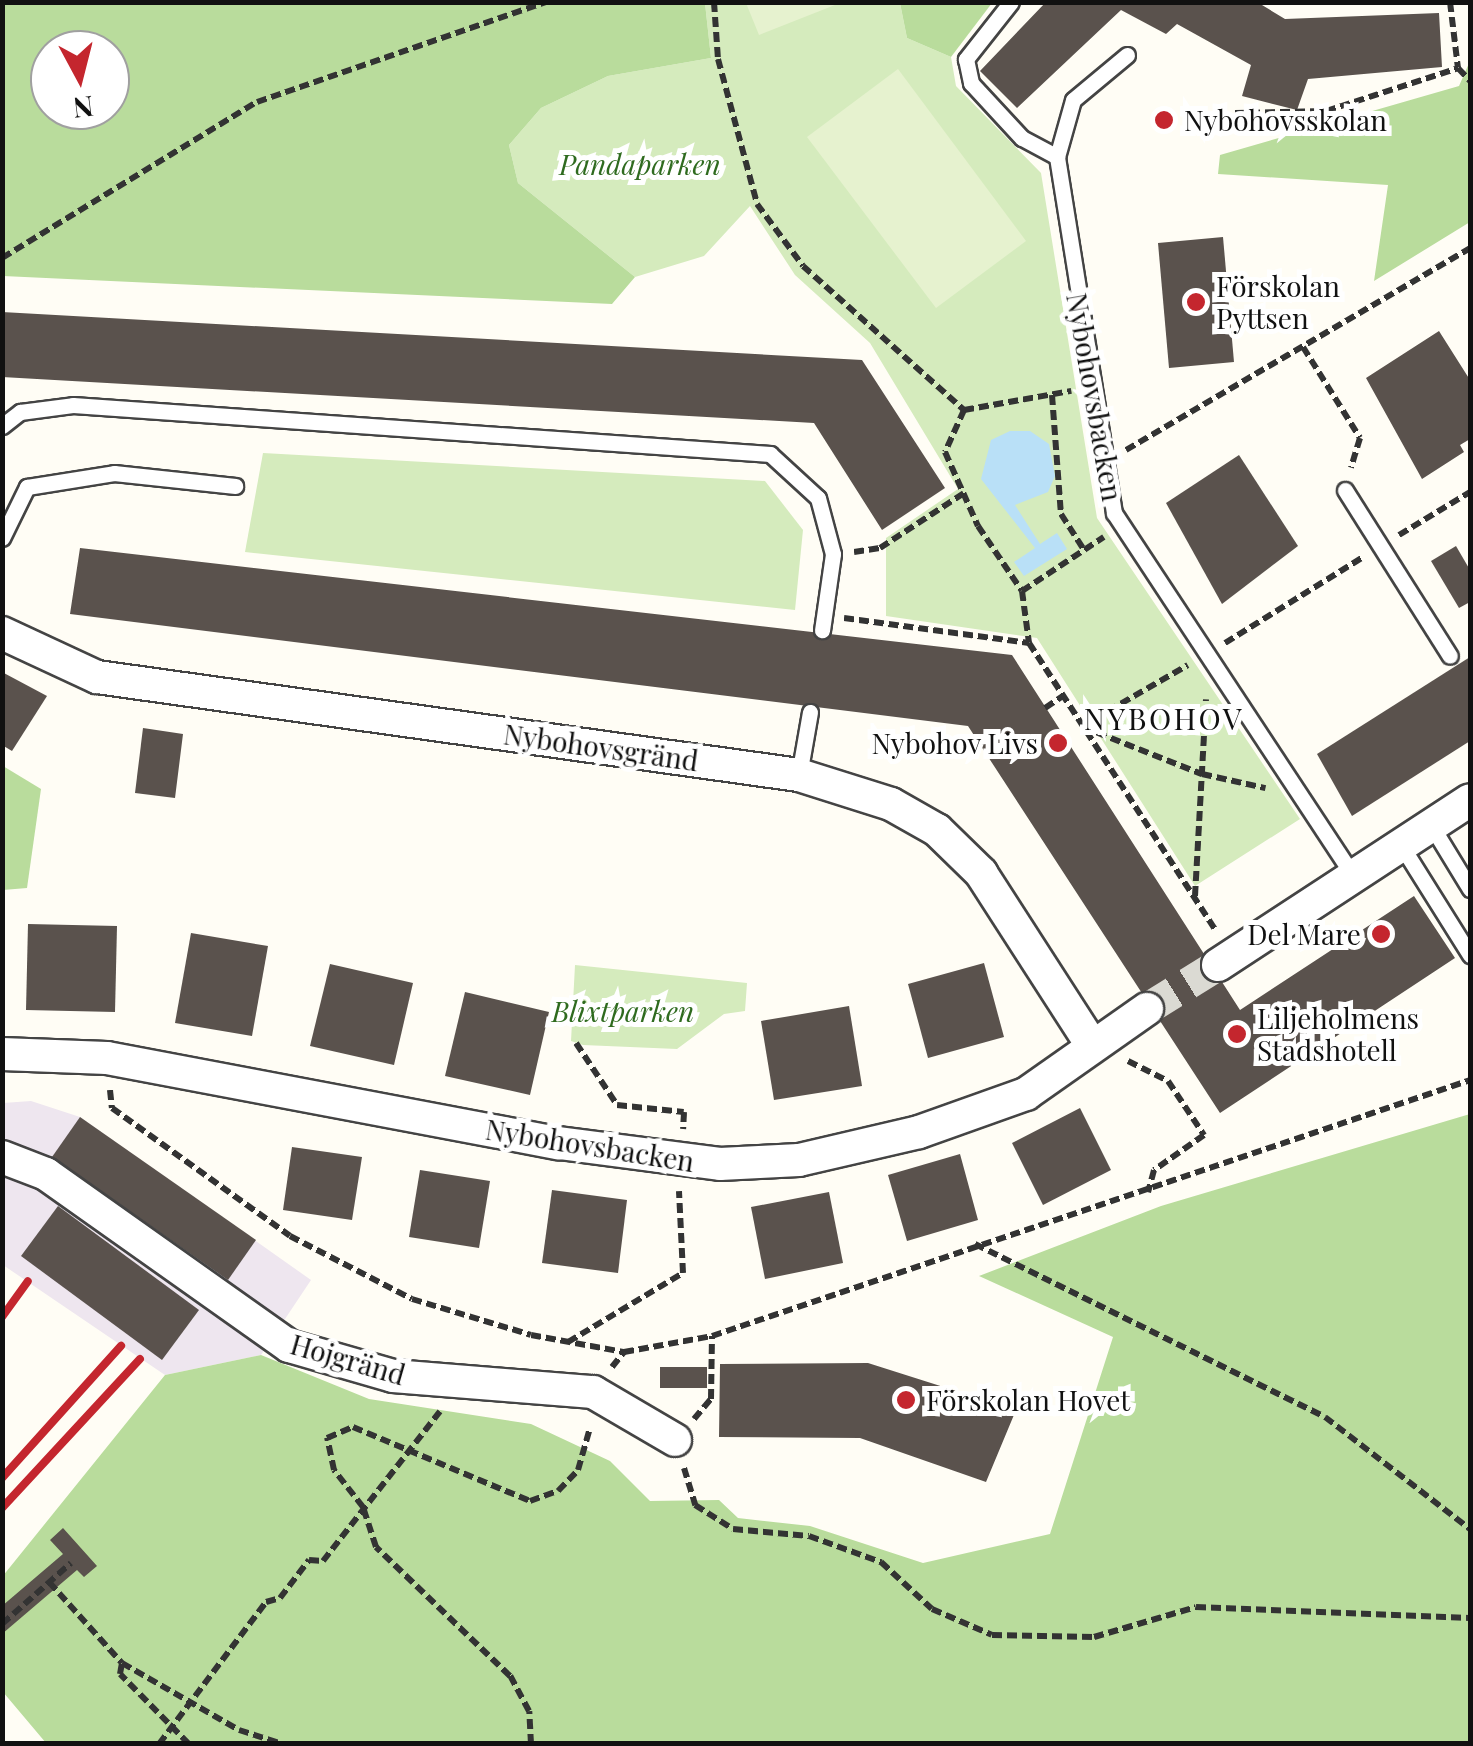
<!DOCTYPE html>
<meta charset="utf-8">
<style>
body{margin:0}
#map{position:relative;width:1473px;height:1746px;overflow:hidden;background:#fffdf5;font-family:"Playfair Display",serif}
div>[style]{position:absolute}
[style*='--x']{left:calc(var(--x)*1px);top:calc(var(--y)*1px);width:calc(var(--w)*1px);rotate:calc(var(--a)*1deg)}
.industrial>*{inset:0;background:#eee6ef}
.green>*{inset:0;background:#d5ebbd}
.forest>*{inset:0;background:#b9dc9c}
.pitch>*{inset:0;background:#e6f2cf}
.water>*{inset:0;background:#b9e0f7}
.building>*{inset:0;background:#5a524d}
.minor-tunnel>*{height:32px;margin-top:-16px;transform-origin:0;background:repeating-linear-gradient(90deg,#dbdad3 0 32px,transparent 0 48px)}
.path>*{height:6px;margin-top:-3px;transform-origin:0;background:repeating-linear-gradient(90deg,#333 0 10px,transparent 0 15px)}
.roads{filter:drop-shadow(2px 0 #444) drop-shadow(-2px 0 #444) drop-shadow(0 2px #444) drop-shadow(0 -2px #444)}
.service>*{height:15px;margin:-7.5px;padding:0 7.5px;transform-origin:7.5px;border-radius:7.5px;background:#fff}
.minor>*{height:32px;margin:-16px;padding:0 16px;transform-origin:16px;border-radius:16px;background:#fff}
.rail>*{height:8px;margin:-4px;padding:0 4px;transform-origin:4px;border-radius:4px;background:#c4262e}
.dots>*{width:28px;height:28px;translate:-50% -50%;box-sizing:border-box;border:5px solid #fff;border-radius:50%}
span{translate:-50% -50%;white-space:nowrap;text-align:center;line-height:1.15;-webkit-text-stroke:10px #fff;paint-order:stroke}
.poi-label{font-size:28px;color:#111}
.left{translate:0 -50%;text-align:left}
.right{translate:-100% -50%;text-align:right}
.park-label{font-size:28px;color:#2f6b1f;font-style:italic}
.street-label{font-size:28px;color:#111}
.neighbourhood-label{font-size:30px;color:#111;letter-spacing:2.5px}
.frame{position:absolute;inset:0;border:5px solid #111;pointer-events:none}
.north{position:absolute;left:30px;top:30px;width:100px;height:100px;box-sizing:border-box;background:#fff;border:2px solid #a0a0a0;border-radius:50%;rotate:173deg;font-size:28px;font-weight:700;line-height:40px;text-align:center;color:#111}
.north::after{content:'';display:block;margin:auto;width:35px;height:45px;background:#c4262e;clip-path:polygon(50% 0,100% 100%,50% 72%,0 100%)}
</style>
<div id="map">
<div class="industrial">
<div style="clip-path:polygon(31px 1101px,80px 1117px,311px 1280px,261px 1355px,165px 1375px,3px 1265px,3px 1103px)"></div>
</div>
<div class="green">
<div style="clip-path:polygon(705px 3px,900px 3px,907px 38px,951px 57px,956px 86px,1041px 173px,1097px 518px,1300px 819px,1195px 886px,1037px 638px,886px 616px,886px 538px,958px 489px,870px 343px,795px 275px,750px 206px,704px 256px,635px 277px,518px 183px,509px 145px,541px 108px,608px 76px,711px 58px)"></div>
<div style="clip-path:polygon(263px 453px,765px 481px,803px 530px,795px 610px,245px 552px)"></div>
<div style="clip-path:polygon(575px 965px,747px 983px,745px 1011px,724px 1014px,677px 1049px,583px 1045px,571px 1041px)"></div>
</div>
<div class="forest">
<div style="clip-path:polygon(evenodd,2px 3px,705px 3px,711px 58px,608px 76px,541px 108px,509px 145px,518px 183px,635px 277px,612px 304px,3px 276px,2px 3px,50px 50px,110px 50px,110px 110px,50px 110px,50px 50px)"></div>
<div style="clip-path:polygon(900px 3px,900px 2px,992px 3px,951px 57px,907px 38px)"></div>
<div style="clip-path:polygon(1470px 61px,1470px 222px,1374px 281px,1388px 185px,1218px 174px,1220px 155px,1459px 86px)"></div>
<div style="clip-path:polygon(3px 766px,41px 789px,27px 888px,3px 890px)"></div>
<div style="clip-path:polygon(1470px 1114px,1470px 1743px,46px 1743px,3px 1692px,2px 1577px,165px 1375px,261px 1355px,369px 1399px,531px 1424px,610px 1461px,650px 1501px,719px 1500px,738px 1518px,810px 1526px,923px 1563px,1050px 1534px,1113px 1337px,979px 1276px,1161px 1206px)"></div>
</div>
<div class="pitch">
<div style="clip-path:polygon(746px 3px,840px 3px,759px 35px)"></div>
<div style="clip-path:polygon(898px 69px,1026px 241px,936px 308px,807px 137px)"></div>
</div>
<div class="water">
<div style="clip-path:polygon(1010px 431px,1030px 431px,1049px 444px,1055px 476px,1048px 492px,1015px 505px,1040px 544px,1057px 533px,1067px 549px,1024px 576px,1014px 562px,1035px 548px,981px 479px,991px 440px)"></div>
</div>
<div class="building">
<div style="clip-path:polygon(1046px 2px,1257px 2px,1285px 19px,1439px 13px,1442px 67px,1308px 79px,1297px 110px,1242px 96px,1251px 65px,1177px 24px,1166px 34px,1121px 10px,1017px 108px,980px 71px)"></div>
<div style="clip-path:polygon(1223px 237px,1234px 362px,1169px 368px,1158px 243px)"></div>
<div style="clip-path:polygon(2px 312px,862px 360px,945px 488px,882px 530px,814px 423px,2px 377px)"></div>
<div style="clip-path:polygon(1439px 331px,1470px 380px,1470px 439px,1460px 445px,1464px 452px,1422px 479px,1366px 378px)"></div>
<div style="clip-path:polygon(1239px 455px,1298px 546px,1222px 604px,1166px 503px)"></div>
<div style="clip-path:polygon(1456px 546px,1470px 570px,1470px 602px,1459px 608px,1431px 561px)"></div>
<div style="clip-path:polygon(80px 548px,1012px 655px,1240px 1010px,1414px 896px,1455px 958px,1220px 1113px,968px 726px,70px 614px)"></div>
<div style="clip-path:polygon(1470px 657px,1470px 741px,1352px 816px,1317px 754px)"></div>
<div style="clip-path:polygon(2px 672px,47px 696px,12px 751px,2px 745px)"></div>
<div style="clip-path:polygon(143px 728px,183px 734px,175px 798px,135px 793px)"></div>
<div style="clip-path:polygon(28px 924px,117px 926px,115px 1012px,26px 1010px)"></div>
<div style="clip-path:polygon(191px 933px,268px 946px,252px 1036px,175px 1023px)"></div>
<div style="clip-path:polygon(984px 963px,1004px 1037px,928px 1058px,908px 984px)"></div>
<div style="clip-path:polygon(330px 964px,413px 983px,394px 1065px,310px 1046px)"></div>
<div style="clip-path:polygon(465px 992px,549px 1012px,530px 1095px,445px 1076px)"></div>
<div style="clip-path:polygon(849px 1006px,862px 1086px,774px 1100px,761px 1021px)"></div>
<div style="clip-path:polygon(1080px 1108px,1111px 1170px,1043px 1205px,1012px 1143px)"></div>
<div style="clip-path:polygon(80px 1117px,256px 1240px,228px 1280px,52px 1157px)"></div>
<div style="clip-path:polygon(292px 1147px,362px 1157px,352px 1220px,283px 1210px)"></div>
<div style="clip-path:polygon(960px 1154px,978px 1220px,907px 1241px,888px 1175px)"></div>
<div style="clip-path:polygon(420px 1170px,490px 1181px,479px 1248px,409px 1237px)"></div>
<div style="clip-path:polygon(552px 1190px,627px 1200px,618px 1273px,542px 1263px)"></div>
<div style="clip-path:polygon(829px 1192px,843px 1263px,765px 1279px,751px 1207px)"></div>
<div style="clip-path:polygon(58px 1206px,199px 1310px,162px 1360px,21px 1256px)"></div>
<div style="clip-path:polygon(868px 1363px,1016px 1410px,986px 1482px,860px 1438px,719px 1437px,720px 1364px)"></div>
<div style="clip-path:polygon(660px 1367px,707px 1367px,707px 1388px,660px 1388px)"></div>
<div style="clip-path:polygon(63px 1528px,97px 1566px,84px 1577px,77px 1570px,2px 1634px,2px 1606px,63px 1554px,50px 1540px)"></div>
</div>
<div class="minor-tunnel">
<div style="--x:1147;--y:1009;--w:84;--a:-31.8"></div>
</div>
<div class="path">
<div style="--x:714;--y:2;--w:57;--a:86"></div>
<div style="--x:718;--y:59;--w:150;--a:74.9"></div>
<div style="--x:757;--y:204;--w:77;--a:53.4"></div>
<div style="--x:803;--y:266;--w:216;--a:41.8"></div>
<div style="--x:964;--y:410;--w:109;--a:-10.1"></div>
<div style="--x:1450;--y:2;--w:66;--a:83.1"></div>
<div style="--x:1458;--y:68;--w:18;--a:47"></div>
<div style="--x:1235;--y:113;--w:91;--a:-1.3"></div>
<div style="--x:1326;--y:111;--w:139;--a:-18"></div>
<div style="--x:2;--y:258;--w:299;--a:-31.5"></div>
<div style="--x:257;--y:102;--w:306;--a:-19.1"></div>
<div style="--x:1303;--y:347;--w:107;--a:57.9"></div>
<div style="--x:1360;--y:438;--w:31;--a:107"></div>
<div style="--x:1052;--y:395;--w:119;--a:85.7"></div>
<div style="--x:1061;--y:514;--w:43;--a:57.4"></div>
<div style="--x:964;--y:410;--w:46;--a:114.3"></div>
<div style="--x:945;--y:452;--w:81;--a:66"></div>
<div style="--x:978;--y:526;--w:78;--a:55.9"></div>
<div style="--x:1022;--y:591;--w:52;--a:82.3"></div>
<div style="--x:1126;--y:450;--w:399;--a:-30.4"></div>
<div style="--x:1399;--y:535;--w:83;--a:-31.2"></div>
<div style="--x:854;--y:552;--w:26;--a:-9"></div>
<div style="--x:880;--y:548;--w:100;--a:-33.2"></div>
<div style="--x:1022;--y:591;--w:98;--a:-33.4"></div>
<div style="--x:844;--y:618;--w:187;--a:7.7"></div>
<div style="--x:1029;--y:643;--w:341;--a:57"></div>
<div style="--x:1225;--y:643;--w:163;--a:-31.9"></div>
<div style="--x:1045;--y:708;--w:22;--a:-34"></div>
<div style="--x:1082;--y:726;--w:122;--a:-29.9"></div>
<div style="--x:1083;--y:727;--w:128;--a:21.6"></div>
<div style="--x:1202;--y:774;--w:65;--a:12.5"></div>
<div style="--x:1195;--y:896;--w:197;--a:-86.8"></div>
<div style="--x:576;--y:1043;--w:74;--a:56.5"></div>
<div style="--x:617;--y:1105;--w:67;--a:6"></div>
<div style="--x:684;--y:1112;--w:17;--a:93"></div>
<div style="--x:1128;--y:1061;--w:45;--a:26.6"></div>
<div style="--x:1168;--y:1081;--w:65;--a:56.3"></div>
<div style="--x:1204;--y:1135;--w:61;--a:145"></div>
<div style="--x:1154;--y:1170;--w:23;--a:105"></div>
<div style="--x:110;--y:1090;--w:18;--a:84"></div>
<div style="--x:112;--y:1108;--w:219;--a:35.7"></div>
<div style="--x:290;--y:1236;--w:137;--a:27.3"></div>
<div style="--x:412;--y:1299;--w:124;--a:16.8"></div>
<div style="--x:531;--y:1335;--w:95;--a:10.4"></div>
<div style="--x:975;--y:1244;--w:390;--a:26.3"></div>
<div style="--x:1325;--y:1417;--w:183;--a:37.7"></div>
<div style="--x:568;--y:1342;--w:134;--a:-31"></div>
<div style="--x:683;--y:1273;--w:82;--a:-92.8"></div>
<div style="--x:612;--y:1367;--w:19;--a:-51"></div>
<div style="--x:624;--y:1352;--w:89;--a:-10.3"></div>
<div style="--x:712;--y:1336;--w:800;--a:-18.66"></div>
<div style="--x:694;--y:1419;--w:26;--a:-50"></div>
<div style="--x:711;--y:1399;--w:63;--a:-89.1"></div>
<div style="--x:684;--y:1468;--w:39;--a:73"></div>
<div style="--x:695;--y:1505;--w:45;--a:32.3"></div>
<div style="--x:733;--y:1529;--w:76;--a:5.3"></div>
<div style="--x:809;--y:1536;--w:77;--a:19.9"></div>
<div style="--x:881;--y:1562;--w:69;--a:42.7"></div>
<div style="--x:932;--y:1609;--w:65;--a:23.4"></div>
<div style="--x:992;--y:1635;--w:102;--a:1.1"></div>
<div style="--x:1094;--y:1637;--w:106;--a:-16.4"></div>
<div style="--x:1196;--y:1607;--w:274;--a:2.3"></div>
<div style="--x:49;--y:1582;--w:109;--a:48"></div>
<div style="--x:2;--y:1624;--w:92;--a:-41.5"></div>
<div style="--x:159;--y:1744;--w:178;--a:-53"></div>
<div style="--x:266;--y:1602;--w:15;--a:-16"></div>
<div style="--x:280;--y:1598;--w:48;--a:-52.7"></div>
<div style="--x:309;--y:1560;--w:14;--a:4"></div>
<div style="--x:323;--y:1561;--w:190;--a:-52"></div>
<div style="--x:189;--y:1744;--w:98;--a:-134.6"></div>
<div style="--x:120;--y:1674;--w:11;--a:-80"></div>
<div style="--x:122;--y:1663;--w:135;--a:29.8"></div>
<div style="--x:239;--y:1730;--w:46;--a:17.7"></div>
<div style="--x:531;--y:1744;--w:33;--a:-93"></div>
<div style="--x:529;--y:1711;--w:40;--a:-118"></div>
<div style="--x:510;--y:1676;--w:186;--a:-136.1"></div>
<div style="--x:376;--y:1547;--w:42;--a:-108"></div>
<div style="--x:363;--y:1507;--w:47;--a:-128.1"></div>
<div style="--x:334;--y:1470;--w:33;--a:-102"></div>
<div style="--x:327;--y:1438;--w:28;--a:-23"></div>
<div style="--x:353;--y:1427;--w:192;--a:22.7"></div>
<div style="--x:530;--y:1501;--w:30;--a:-20"></div>
<div style="--x:558;--y:1491;--w:29;--a:-46"></div>
<div style="--x:578;--y:1470;--w:44;--a:-74.1"></div>
</div>
<div class="roads">
<div class="service">
<div style="--x:1011;--y:2;--w:73;--a:128.3"></div>
<div style="--x:966;--y:59;--w:25;--a:78"></div>
<div style="--x:971;--y:83;--w:75;--a:47.2"></div>
<div style="--x:1022;--y:138;--w:40;--a:28"></div>
<div style="--x:1127;--y:55;--w:70;--a:140.2"></div>
<div style="--x:1073;--y:100;--w:59;--a:105.7"></div>
<div style="--x:1057;--y:157;--w:361;--a:80.9"></div>
<div style="--x:1114;--y:513;--w:435;--a:56.6"></div>
<div style="--x:2;--y:426;--w:23;--a:-38"></div>
<div style="--x:20;--y:412;--w:53;--a:-7.5"></div>
<div style="--x:73;--y:405;--w:699;--a:4.02"></div>
<div style="--x:770;--y:454;--w:65;--a:42.5"></div>
<div style="--x:818;--y:498;--w:58;--a:75"></div>
<div style="--x:833;--y:554;--w:77;--a:98.2"></div>
<div style="--x:1345;--y:490;--w:196;--a:57.7"></div>
<div style="--x:2;--y:538;--w:57;--a:-63.9"></div>
<div style="--x:27;--y:487;--w:88;--a:-9.1"></div>
<div style="--x:114;--y:473;--w:122;--a:6.1"></div>
<div style="--x:799;--y:775;--w:64;--a:-80.1"></div>
<div style="--x:1431;--y:825;--w:75;--a:58.6"></div>
<div style="--x:1401;--y:845;--w:130;--a:57.9"></div>
</div>
<div class="minor">
<div style="--x:2;--y:633;--w:105;--a:24.9"></div>
<div style="--x:97;--y:677;--w:709;--a:7.95"></div>
<div style="--x:799;--y:775;--w:96;--a:17.5"></div>
<div style="--x:891;--y:804;--w:53;--a:29.5"></div>
<div style="--x:937;--y:830;--w:62;--a:44.3"></div>
<div style="--x:981;--y:873;--w:203;--a:57.2"></div>
<div style="--x:1218;--y:965;--w:301;--a:-33.2"></div>
<div style="--x:2;--y:1054;--w:105;--a:2.2"></div>
<div style="--x:107;--y:1058;--w:460;--a:10.7"></div>
<div style="--x:559;--y:1143;--w:162;--a:7.4"></div>
<div style="--x:720;--y:1164;--w:79;--a:-2.9"></div>
<div style="--x:799;--y:1160;--w:123;--a:-13.1"></div>
<div style="--x:919;--y:1132;--w:114;--a:-19.6"></div>
<div style="--x:1026;--y:1094;--w:148;--a:-35.1"></div>
<div style="--x:2;--y:1157;--w:47;--a:21.1"></div>
<div style="--x:46;--y:1174;--w:298;--a:35.3"></div>
<div style="--x:289;--y:1346;--w:108;--a:16.1"></div>
<div style="--x:393;--y:1376;--w:201;--a:4.6"></div>
<div style="--x:593;--y:1392;--w:95;--a:30.3"></div>
</div>
</div>
<div class="rail">
<div style="--x:2;--y:1317;--w:44;--a:-54.2"></div>
<div style="--x:2;--y:1478;--w:178;--a:-48"></div>
<div style="--x:2;--y:1508;--w:203;--a:-47.2"></div>
</div>
<div class="dots">
<div style="left:1164px;top:120px;background:#c4262e"></div>
<div style="left:1196px;top:302px;background:#c4262e"></div>
<div style="left:1058px;top:743px;background:#c4262e"></div>
<div style="left:1381px;top:934px;background:#c4262e"></div>
<div style="left:1237px;top:1034px;background:#c4262e"></div>
<div style="left:906px;top:1400px;background:#c4262e"></div>
</div>
<div class="poi-label">
<span class="left" style="left:1184px;top:120px">Nybohovsskolan</span>
<span class="left" style="left:1216px;top:302px">Förskolan<br>Pyttsen</span>
<span class="right" style="left:1038px;top:743px">Nybohov Livs</span>
<span class="right" style="left:1361px;top:934px">Del Mare</span>
<span class="left" style="left:1257px;top:1034px">Liljeholmens<br>Stadshotell</span>
<span class="left" style="left:926px;top:1400px">Förskolan Hovet</span>
</div>
<div class="park-label">
<span style="left:640px;top:164px">Pandaparken</span>
<span style="left:623px;top:1011px">Blixtparken</span>
</div>
<div class="street-label">
<span style="left:1095px;top:397px;rotate:80deg">Nybohovsbacken</span>
<span style="left:601px;top:747px;rotate:8deg">Nybohovsgränd</span>
<span style="left:590px;top:1145px;rotate:9deg">Nybohovsbacken</span>
<span style="left:348px;top:1359px;rotate:16deg">Hojgränd</span>
</div>
<div class="neighbourhood-label">
<span style="left:1164px;top:718px">NYBOHOV</span>
</div>
<div class="frame"></div>
<div class="north">N</div>
</div>
